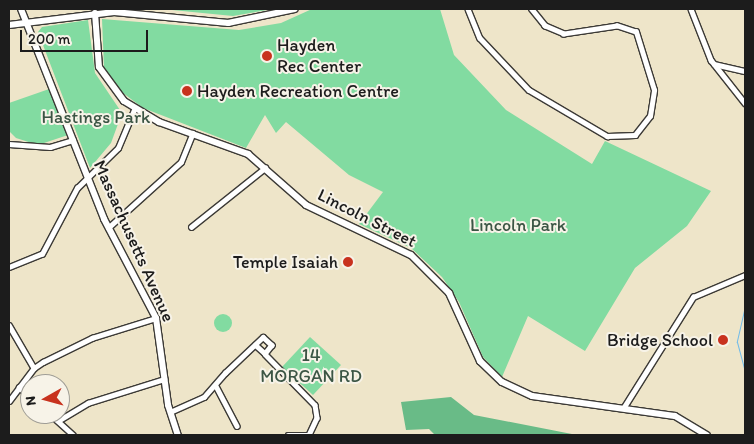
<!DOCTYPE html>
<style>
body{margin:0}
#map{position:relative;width:754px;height:444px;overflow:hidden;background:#eee5c9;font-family:Itim,sans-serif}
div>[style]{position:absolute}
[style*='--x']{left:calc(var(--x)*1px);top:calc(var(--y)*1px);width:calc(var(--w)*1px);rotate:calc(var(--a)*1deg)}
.green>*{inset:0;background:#82dba1}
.round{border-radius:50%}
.forest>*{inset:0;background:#69bb87}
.stream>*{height:1px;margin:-0.5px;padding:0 0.5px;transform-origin:0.5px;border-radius:0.5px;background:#70bbe9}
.roads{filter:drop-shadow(1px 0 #3c3a36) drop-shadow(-1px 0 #3c3a36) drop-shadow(0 1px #3c3a36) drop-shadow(0 -1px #3c3a36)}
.street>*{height:4.5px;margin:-2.25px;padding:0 2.25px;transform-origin:2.25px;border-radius:2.25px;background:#fff}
.secondary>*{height:6px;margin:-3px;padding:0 3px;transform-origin:3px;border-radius:3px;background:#fff}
.dots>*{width:14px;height:14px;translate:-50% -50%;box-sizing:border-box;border:2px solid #f7f3e8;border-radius:50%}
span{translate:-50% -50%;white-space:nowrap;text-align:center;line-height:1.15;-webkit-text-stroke:4px #f7f3e8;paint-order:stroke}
.poi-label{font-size:18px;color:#1c1c1c}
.left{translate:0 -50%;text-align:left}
.right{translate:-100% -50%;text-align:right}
.park-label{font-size:18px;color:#3b5544}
.street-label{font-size:18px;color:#1c1c1c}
.frame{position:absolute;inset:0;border:10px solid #1c1c1c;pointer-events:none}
.north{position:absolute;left:20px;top:374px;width:50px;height:50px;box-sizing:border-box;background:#f7f3e8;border:1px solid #9f9d96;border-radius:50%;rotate:263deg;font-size:14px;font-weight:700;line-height:20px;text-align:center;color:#1c1c1c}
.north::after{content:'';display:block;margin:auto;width:18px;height:22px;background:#c8321e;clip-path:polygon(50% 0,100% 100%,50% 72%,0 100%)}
.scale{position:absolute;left:20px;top:30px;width:128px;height:22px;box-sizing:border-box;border:2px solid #1c1c1c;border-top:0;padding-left:6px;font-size:15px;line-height:18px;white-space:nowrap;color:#1c1c1c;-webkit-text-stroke:4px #f7f3e8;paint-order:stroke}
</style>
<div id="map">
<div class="green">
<div style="clip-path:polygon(162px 9px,273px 9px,233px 16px)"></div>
<div style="clip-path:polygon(312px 9px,440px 9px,454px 55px,506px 110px,592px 164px,605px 141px,711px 191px,687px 226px,635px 268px,585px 351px,528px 316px,502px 377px,483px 357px,459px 302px,442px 277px,411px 248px,359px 224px,383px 192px,349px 175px,286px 122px,276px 133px,265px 115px,246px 148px,143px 108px,119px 90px,104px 67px,102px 19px,239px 30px,281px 23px)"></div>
<div style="clip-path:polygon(88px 20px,95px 73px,122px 113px,111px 143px,90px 168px,38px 32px,42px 27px)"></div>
<div style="clip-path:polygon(52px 88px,71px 134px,38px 145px,16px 138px,9px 131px,9px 103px)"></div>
<div class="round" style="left:214px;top:314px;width:18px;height:18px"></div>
<div style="clip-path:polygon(310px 337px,341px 365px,313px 395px,282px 367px)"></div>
</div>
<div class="forest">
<div style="clip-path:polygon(451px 397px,474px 415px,577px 435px,435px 435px,429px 429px,406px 430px,401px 402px)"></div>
</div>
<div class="stream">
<div style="--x:745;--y:306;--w:37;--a:103"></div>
<div style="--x:737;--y:342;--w:30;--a:75"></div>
</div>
<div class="roads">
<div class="street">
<div style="--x:468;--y:9;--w:31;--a:68"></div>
<div style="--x:480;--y:38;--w:71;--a:46.7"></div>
<div style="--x:529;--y:90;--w:91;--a:30.5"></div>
<div style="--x:607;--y:136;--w:28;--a:-2"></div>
<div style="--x:635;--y:135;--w:24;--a:-52"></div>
<div style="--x:650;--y:116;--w:26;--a:-81"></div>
<div style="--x:654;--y:90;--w:61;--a:-107.2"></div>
<div style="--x:636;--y:32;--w:20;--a:-162"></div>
<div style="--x:617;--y:26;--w:54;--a:171.4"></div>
<div style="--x:564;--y:34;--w:21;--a:-157"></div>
<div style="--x:545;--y:26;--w:22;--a:-129"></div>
<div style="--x:691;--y:9;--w:55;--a:68.6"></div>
<div style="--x:711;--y:60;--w:55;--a:51.7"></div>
<div style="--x:714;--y:64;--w:32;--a:13"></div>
<div style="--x:9;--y:144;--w:41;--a:4.2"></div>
<div style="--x:50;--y:147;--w:24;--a:-17"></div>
<div style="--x:191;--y:227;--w:95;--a:-38.6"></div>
<div style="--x:108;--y:228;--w:98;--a:-42.1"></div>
<div style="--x:181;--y:162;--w:31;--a:-68"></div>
<div style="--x:9;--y:267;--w:35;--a:-22"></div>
<div style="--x:42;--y:254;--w:75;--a:-62.1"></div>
<div style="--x:77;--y:188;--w:57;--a:-44.3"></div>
<div style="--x:118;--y:148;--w:41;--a:-67.2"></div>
<div style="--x:9;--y:325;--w:50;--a:59.8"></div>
<div style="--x:265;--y:354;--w:71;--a:45.6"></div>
<div style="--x:315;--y:405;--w:13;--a:81"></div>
<div style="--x:317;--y:418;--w:19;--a:115"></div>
<div style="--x:216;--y:386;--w:45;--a:62.3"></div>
<div style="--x:19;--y:387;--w:15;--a:42"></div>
<div style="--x:9;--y:401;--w:41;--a:-52.9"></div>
<div style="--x:34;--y:368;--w:11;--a:-34"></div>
<div style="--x:43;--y:362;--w:55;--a:-26.1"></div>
<div style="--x:92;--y:338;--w:67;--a:-17.4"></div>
<div style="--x:624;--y:407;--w:130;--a:-57.9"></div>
<div style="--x:693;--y:297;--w:56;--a:-22.9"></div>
<div style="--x:170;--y:412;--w:37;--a:-24"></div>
<div style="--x:204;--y:397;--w:32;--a:-49"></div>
<div style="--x:225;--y:373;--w:52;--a:-43.5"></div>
<div style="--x:263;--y:337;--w:12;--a:42"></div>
<div style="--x:272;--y:345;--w:11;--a:128"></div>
<div style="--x:265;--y:354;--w:13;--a:-138"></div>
<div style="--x:50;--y:414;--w:31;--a:42"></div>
<div style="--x:58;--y:421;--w:35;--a:-31"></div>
<div style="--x:88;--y:403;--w:80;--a:-17.5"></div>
<div style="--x:288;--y:435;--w:22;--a:0"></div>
</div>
<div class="secondary">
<div style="--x:21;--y:9;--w:226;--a:68.4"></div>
<div style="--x:104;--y:219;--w:112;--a:62.3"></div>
<div style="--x:156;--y:318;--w:88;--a:82.1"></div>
<div style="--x:168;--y:405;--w:32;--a:72"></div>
<div style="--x:95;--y:13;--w:54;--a:85.8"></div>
<div style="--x:99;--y:67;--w:42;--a:53.7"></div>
<div style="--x:124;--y:101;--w:41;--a:31"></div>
<div style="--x:159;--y:122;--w:95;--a:19.8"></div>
<div style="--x:248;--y:154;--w:77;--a:41.3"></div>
<div style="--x:306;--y:205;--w:116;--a:25.5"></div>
<div style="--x:411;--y:255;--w:54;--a:45"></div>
<div style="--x:449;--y:293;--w:75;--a:65.5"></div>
<div style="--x:480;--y:361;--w:30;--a:44"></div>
<div style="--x:502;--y:382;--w:33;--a:25"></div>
<div style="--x:532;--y:396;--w:144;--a:8"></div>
<div style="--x:675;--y:416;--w:37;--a:31"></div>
<div style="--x:9;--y:25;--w:106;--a:-7.1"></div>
<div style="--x:114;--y:12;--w:115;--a:5.5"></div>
<div style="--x:228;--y:23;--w:68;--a:-11.8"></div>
</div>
</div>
<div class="dots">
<div style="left:267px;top:56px;background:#c8321e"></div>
<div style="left:187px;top:91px;background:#c8321e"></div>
<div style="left:348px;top:262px;background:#c8321e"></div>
<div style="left:723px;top:340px;background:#c8321e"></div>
</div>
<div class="poi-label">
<span class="left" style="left:277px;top:56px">Hayden<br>Rec Center</span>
<span class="left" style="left:197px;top:91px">Hayden Recreation Centre</span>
<span class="right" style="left:338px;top:262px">Temple Isaiah</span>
<span class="right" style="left:713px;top:340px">Bridge School</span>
</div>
<div class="park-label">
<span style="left:96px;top:117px">Hastings Park</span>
<span style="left:518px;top:225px">Lincoln Park</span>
<span style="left:311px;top:366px">14<br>MORGAN RD</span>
</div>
<div class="street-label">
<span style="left:367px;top:218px;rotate:27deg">Lincoln Street</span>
<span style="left:134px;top:241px;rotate:66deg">Massachusetts Avenue</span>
</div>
<div class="frame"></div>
<div class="north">N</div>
<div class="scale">200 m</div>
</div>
